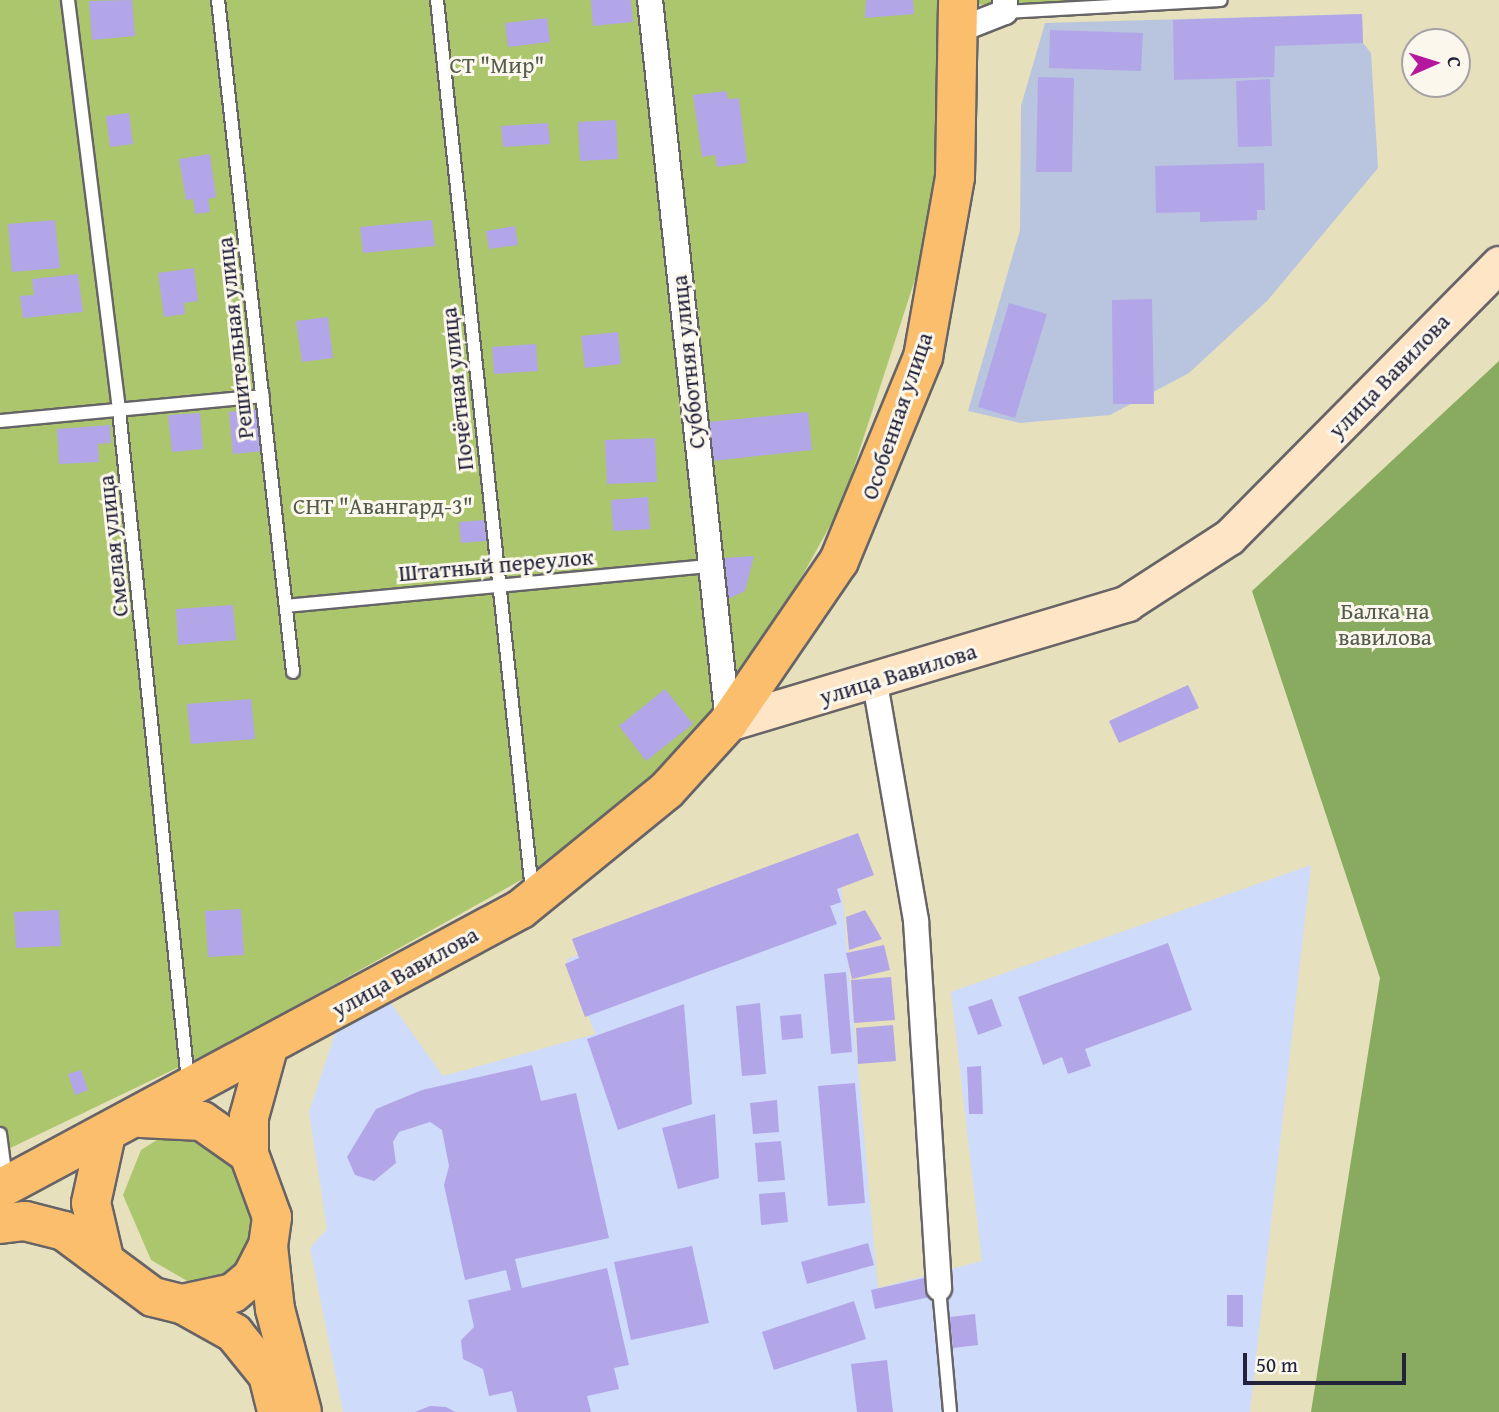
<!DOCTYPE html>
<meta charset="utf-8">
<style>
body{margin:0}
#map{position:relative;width:1499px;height:1412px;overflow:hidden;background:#e7e0bc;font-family:"Gentium Book Plus",serif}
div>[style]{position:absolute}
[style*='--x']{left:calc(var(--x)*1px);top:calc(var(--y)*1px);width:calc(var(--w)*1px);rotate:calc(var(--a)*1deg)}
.built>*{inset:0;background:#cedbfa}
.industrial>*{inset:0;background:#b9c5de}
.green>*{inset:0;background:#abc66c}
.forest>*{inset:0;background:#88ab60}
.building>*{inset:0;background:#b2a6e9}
.roads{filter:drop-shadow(2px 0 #676468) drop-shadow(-2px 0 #676468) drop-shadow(0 2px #676468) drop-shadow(0 -2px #676468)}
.lane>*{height:12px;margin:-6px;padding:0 6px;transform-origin:6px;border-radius:6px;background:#fff}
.street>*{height:24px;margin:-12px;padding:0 12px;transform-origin:12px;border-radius:12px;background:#fff}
.secondary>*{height:35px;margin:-17.5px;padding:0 17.5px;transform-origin:17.5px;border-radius:17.5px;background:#fde5c5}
.primary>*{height:38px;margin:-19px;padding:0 19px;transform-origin:19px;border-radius:19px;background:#fabe6d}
span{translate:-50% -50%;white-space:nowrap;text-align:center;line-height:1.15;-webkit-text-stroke:6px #fbf7ec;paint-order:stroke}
.park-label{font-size:23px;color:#525b4c}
.street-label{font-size:23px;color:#22223b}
.north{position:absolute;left:1401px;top:28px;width:70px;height:70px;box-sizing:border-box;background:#fbf7ec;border:2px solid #a4a2a5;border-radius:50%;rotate:87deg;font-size:19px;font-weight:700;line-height:28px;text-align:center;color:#22223b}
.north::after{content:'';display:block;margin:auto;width:24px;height:32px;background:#b5179e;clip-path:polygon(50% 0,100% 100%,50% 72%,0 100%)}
.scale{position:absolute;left:1243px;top:1353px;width:163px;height:32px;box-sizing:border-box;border:4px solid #22223b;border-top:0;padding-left:9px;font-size:21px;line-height:24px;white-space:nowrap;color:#22223b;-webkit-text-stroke:5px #fbf7ec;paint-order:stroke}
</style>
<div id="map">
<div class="built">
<div style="clip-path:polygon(839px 859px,878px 1288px,982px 1261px,951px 992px,1311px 865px,1250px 1412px,343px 1412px,310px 1248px,327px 1229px,309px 1112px,339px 1022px,390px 1002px,443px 1076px,595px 1034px,567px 959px)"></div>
</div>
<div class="industrial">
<div style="clip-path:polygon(1362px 14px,1363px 43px,1371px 53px,1378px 168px,1268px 300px,1189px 373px,1110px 415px,1020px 423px,968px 411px,1020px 230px,1021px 106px,1045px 23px)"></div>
</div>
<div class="green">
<div style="clip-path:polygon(0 0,944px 0,938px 151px,921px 261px,842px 504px,745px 679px,673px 766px,555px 861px,231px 1042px,0 1153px)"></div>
<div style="clip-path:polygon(965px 0,1141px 0,965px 5px)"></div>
<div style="clip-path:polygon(193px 1135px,235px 1161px,255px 1213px,250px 1250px,228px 1275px,189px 1282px,151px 1260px,123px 1195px,141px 1150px,160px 1138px)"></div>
</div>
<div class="forest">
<div style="clip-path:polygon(1499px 361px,1499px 1412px,1311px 1412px,1380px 978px,1252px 591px)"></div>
</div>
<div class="building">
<div style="clip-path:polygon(132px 0,135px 36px,92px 40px,89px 1px)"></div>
<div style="clip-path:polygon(591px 0,631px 0,633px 22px,593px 26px)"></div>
<div style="clip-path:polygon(866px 0,913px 0,914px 14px,865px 18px)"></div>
<div style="clip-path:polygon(1362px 14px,1363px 43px,1275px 46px,1274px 77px,1174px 80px,1173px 20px)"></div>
<div style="clip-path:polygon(547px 18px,550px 42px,508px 47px,505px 23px)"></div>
<div style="clip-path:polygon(1050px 30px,1143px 33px,1141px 71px,1049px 68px)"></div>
<div style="clip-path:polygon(1038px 77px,1074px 78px,1072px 172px,1036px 172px)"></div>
<div style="clip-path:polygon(1270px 79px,1272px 146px,1238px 147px,1236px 81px)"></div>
<div style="clip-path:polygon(726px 91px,728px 99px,739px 98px,747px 163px,717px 167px,715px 155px,702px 157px,693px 95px)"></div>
<div style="clip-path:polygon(129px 113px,133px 144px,110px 147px,106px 116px)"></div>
<div style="clip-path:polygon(616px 120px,618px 159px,580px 161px,578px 122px)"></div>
<div style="clip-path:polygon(548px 123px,550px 144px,503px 147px,501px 126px)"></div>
<div style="clip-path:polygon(210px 154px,216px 197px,208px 199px,210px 212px,195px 214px,193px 199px,186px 200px,179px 159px)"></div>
<div style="clip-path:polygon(1264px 163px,1265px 210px,1257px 210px,1257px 220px,1200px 222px,1200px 212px,1156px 213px,1155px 166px)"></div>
<div style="clip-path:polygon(55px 220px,60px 268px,12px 272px,8px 224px)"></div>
<div style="clip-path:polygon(432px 220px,435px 246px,363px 253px,360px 227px)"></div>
<div style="clip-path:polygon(515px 226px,518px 245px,489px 249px,486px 231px)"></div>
<div style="clip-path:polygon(194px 268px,198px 301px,184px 303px,185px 314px,164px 317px,158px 273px)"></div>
<div style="clip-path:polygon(78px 274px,83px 312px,23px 318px,20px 296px,34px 295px,32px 279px)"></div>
<div style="clip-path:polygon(1152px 299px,1154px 404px,1113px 404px,1112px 300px)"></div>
<div style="clip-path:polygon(1009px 303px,1047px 314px,1015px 418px,978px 407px)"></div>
<div style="clip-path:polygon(328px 317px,333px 358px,302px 362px,296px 321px)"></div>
<div style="clip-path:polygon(618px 332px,621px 364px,585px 368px,581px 336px)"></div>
<div style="clip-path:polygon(536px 344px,538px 371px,494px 374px,492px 347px)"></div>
<div style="clip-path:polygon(258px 409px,263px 451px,233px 454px,229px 412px)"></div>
<div style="clip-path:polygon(808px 412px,812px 450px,713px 461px,709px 422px)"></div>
<div style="clip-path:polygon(200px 413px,203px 449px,172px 452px,168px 415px)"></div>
<div style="clip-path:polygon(110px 425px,111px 443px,98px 444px,99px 462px,59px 464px,57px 429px)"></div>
<div style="clip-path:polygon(655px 438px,657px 482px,607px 484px,605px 440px)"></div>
<div style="clip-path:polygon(648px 497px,650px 529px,613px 531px,611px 500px)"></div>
<div style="clip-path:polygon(485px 520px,487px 541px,461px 543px,459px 522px)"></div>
<div style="clip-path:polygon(754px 556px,745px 591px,726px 600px,723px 558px)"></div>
<div style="clip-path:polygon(233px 605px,236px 640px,178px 645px,176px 609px)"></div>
<div style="clip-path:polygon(1188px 685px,1199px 708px,1119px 743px,1109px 721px)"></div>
<div style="clip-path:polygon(665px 689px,693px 724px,646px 761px,619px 726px)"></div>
<div style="clip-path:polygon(251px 699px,255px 739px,191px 744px,187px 704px)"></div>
<div style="clip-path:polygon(858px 833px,874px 875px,837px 889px,841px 902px,830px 906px,837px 924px,585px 1017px,565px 964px,579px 958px,572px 939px)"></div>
<div style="clip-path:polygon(241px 909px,244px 955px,208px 957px,205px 911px)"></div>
<div style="clip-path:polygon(59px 910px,61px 946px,16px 948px,14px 912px)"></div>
<div style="clip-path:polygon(865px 910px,882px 939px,849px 950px,846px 917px)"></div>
<div style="clip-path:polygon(1168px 943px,1192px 1010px,1085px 1049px,1091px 1066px,1068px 1074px,1062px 1057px,1043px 1065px,1018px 997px)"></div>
<div style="clip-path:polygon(884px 945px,890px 970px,852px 979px,846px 953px)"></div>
<div style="clip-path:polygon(846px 972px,852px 1052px,831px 1054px,824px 974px)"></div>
<div style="clip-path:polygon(891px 977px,895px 1020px,854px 1023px,851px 980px)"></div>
<div style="clip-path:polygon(992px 999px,1002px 1026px,978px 1035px,968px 1007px)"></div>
<div style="clip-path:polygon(760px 1003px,766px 1074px,742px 1076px,736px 1006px)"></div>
<div style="clip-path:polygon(684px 1004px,692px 1104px,618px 1130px,587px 1039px)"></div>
<div style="clip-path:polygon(801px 1014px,803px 1038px,782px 1040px,780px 1016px)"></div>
<div style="clip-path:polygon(893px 1025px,896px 1061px,858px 1064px,856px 1028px)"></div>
<div style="clip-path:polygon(532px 1065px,541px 1101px,576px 1093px,609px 1238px,515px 1259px,522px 1288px,607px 1268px,629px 1365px,614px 1368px,619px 1389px,587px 1396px,591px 1412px,517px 1412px,512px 1391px,489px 1396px,483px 1369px,463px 1359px,461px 1340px,474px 1327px,468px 1300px,511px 1290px,506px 1270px,465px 1280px,444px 1185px,449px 1166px,442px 1130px,430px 1122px,399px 1132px,393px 1142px,396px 1163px,374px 1181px,355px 1175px,347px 1157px,376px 1109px,422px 1090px)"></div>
<div style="clip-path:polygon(981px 1066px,983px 1114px,969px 1114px,967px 1067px)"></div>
<div style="clip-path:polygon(81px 1070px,88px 1090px,75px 1095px,68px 1074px)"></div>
<div style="clip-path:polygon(855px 1083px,865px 1203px,828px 1206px,818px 1086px)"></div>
<div style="clip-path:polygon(777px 1100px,779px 1132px,753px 1134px,750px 1103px)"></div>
<div style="clip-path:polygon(715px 1114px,719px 1178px,678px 1189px,662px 1128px)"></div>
<div style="clip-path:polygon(781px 1141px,785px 1180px,758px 1182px,755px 1143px)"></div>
<div style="clip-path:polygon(785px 1192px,788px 1222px,761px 1225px,759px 1194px)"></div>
<div style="clip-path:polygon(868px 1243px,874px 1265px,807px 1284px,801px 1262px)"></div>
<div style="clip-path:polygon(692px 1246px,709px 1323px,631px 1340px,614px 1262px)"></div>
<div style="clip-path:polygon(929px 1277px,934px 1296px,875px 1309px,871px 1290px)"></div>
<div style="clip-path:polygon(1227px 1295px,1243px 1295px,1243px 1327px,1227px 1326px)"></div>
<div style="clip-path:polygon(854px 1301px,866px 1339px,774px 1370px,762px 1332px)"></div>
<div style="clip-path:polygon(975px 1314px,978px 1345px,953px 1348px,950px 1317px)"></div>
<div style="clip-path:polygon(887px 1360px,893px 1412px,857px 1412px,851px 1364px)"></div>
<div style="clip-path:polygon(430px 1406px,446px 1407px,455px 1412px,415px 1412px)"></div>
</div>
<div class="roads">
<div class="lane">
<div style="--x:68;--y:0;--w:413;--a:82.9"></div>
<div style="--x:119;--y:410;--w:675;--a:84.13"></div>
<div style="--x:218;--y:0;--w:676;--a:83.63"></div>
<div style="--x:437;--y:0;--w:896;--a:83.91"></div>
<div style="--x:1005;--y:12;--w:216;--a:-3.2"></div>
<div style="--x:0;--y:421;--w:264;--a:-5.4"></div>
<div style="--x:286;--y:606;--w:426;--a:-5.4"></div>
<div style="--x:0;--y:1134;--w:45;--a:82.4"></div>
<div style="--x:939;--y:1288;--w:124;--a:84.9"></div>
</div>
<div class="street">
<div style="--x:650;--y:0;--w:727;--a:83.84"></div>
<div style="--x:959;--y:30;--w:49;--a:-21.4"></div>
<div style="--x:1005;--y:12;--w:12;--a:-90"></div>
<div style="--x:875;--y:683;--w:242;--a:80.2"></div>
<div style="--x:916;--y:921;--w:368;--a:86.4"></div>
</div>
<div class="secondary">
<div style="--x:728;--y:723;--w:417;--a:-16.7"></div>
<div style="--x:1127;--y:603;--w:121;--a:-32.9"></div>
<div style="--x:1229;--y:537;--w:384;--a:-45.3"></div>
</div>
<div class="primary">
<div style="--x:249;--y:1154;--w:37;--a:-90"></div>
<div style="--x:249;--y:1117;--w:72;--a:-74.6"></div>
<div style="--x:0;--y:1189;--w:591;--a:-28.25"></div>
<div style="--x:521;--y:909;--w:188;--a:-39.2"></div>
<div style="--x:667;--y:790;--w:91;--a:-47.7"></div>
<div style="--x:728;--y:723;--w:196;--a:-55.6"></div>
<div style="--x:839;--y:561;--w:221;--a:-67.6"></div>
<div style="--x:923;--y:357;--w:183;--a:-79.9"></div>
<div style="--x:955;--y:177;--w:177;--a:-89"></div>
<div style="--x:0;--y:1224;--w:25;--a:-7"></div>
<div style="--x:25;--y:1221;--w:40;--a:14.4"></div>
<div style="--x:64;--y:1231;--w:111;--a:36.6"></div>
<div style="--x:153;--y:1297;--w:30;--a:14"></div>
<div style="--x:182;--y:1304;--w:52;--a:-12.2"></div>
<div style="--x:233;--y:1293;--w:25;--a:-40"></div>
<div style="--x:252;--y:1277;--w:35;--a:-63"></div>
<div style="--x:268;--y:1246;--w:29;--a:-82"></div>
<div style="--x:272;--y:1217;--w:67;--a:-110.1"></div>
<div style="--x:249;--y:1154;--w:57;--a:-144.9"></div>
<div style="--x:202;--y:1121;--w:61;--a:-177.2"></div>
<div style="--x:268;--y:1246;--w:63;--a:83.7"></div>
<div style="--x:275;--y:1309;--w:106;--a:75.3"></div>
<div style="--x:103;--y:1254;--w:52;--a:-103.2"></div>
<div style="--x:91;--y:1203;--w:71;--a:-77.7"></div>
<div style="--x:182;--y:1304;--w:60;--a:29.1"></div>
<div style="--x:234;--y:1333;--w:54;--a:51"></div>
<div style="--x:268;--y:1375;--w:38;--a:76"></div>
</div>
</div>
<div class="park-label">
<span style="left:497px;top:65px">СТ "Мир"</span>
<span style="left:383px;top:506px">СНТ "Авангард-3"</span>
<span style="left:1385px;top:624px">Балка на<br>вавилова</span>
</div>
<div class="street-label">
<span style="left:235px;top:338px;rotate:-96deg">Решительная улица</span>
<span style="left:688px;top:362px;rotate:-96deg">Субботняя улица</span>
<span style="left:1389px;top:376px;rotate:-46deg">улица Вавилова</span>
<span style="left:457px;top:389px;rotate:-96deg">Почётная улица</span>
<span style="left:897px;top:416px;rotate:-71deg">Особенная улица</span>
<span style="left:113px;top:546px;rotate:-96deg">Смелая улица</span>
<span style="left:496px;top:565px;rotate:-5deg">Штатный переулок</span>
<span style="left:898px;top:674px;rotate:-17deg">улица Вавилова</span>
<span style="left:405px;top:972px;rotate:-29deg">улица Вавилова</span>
</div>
<div class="north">С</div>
<div class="scale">50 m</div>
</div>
